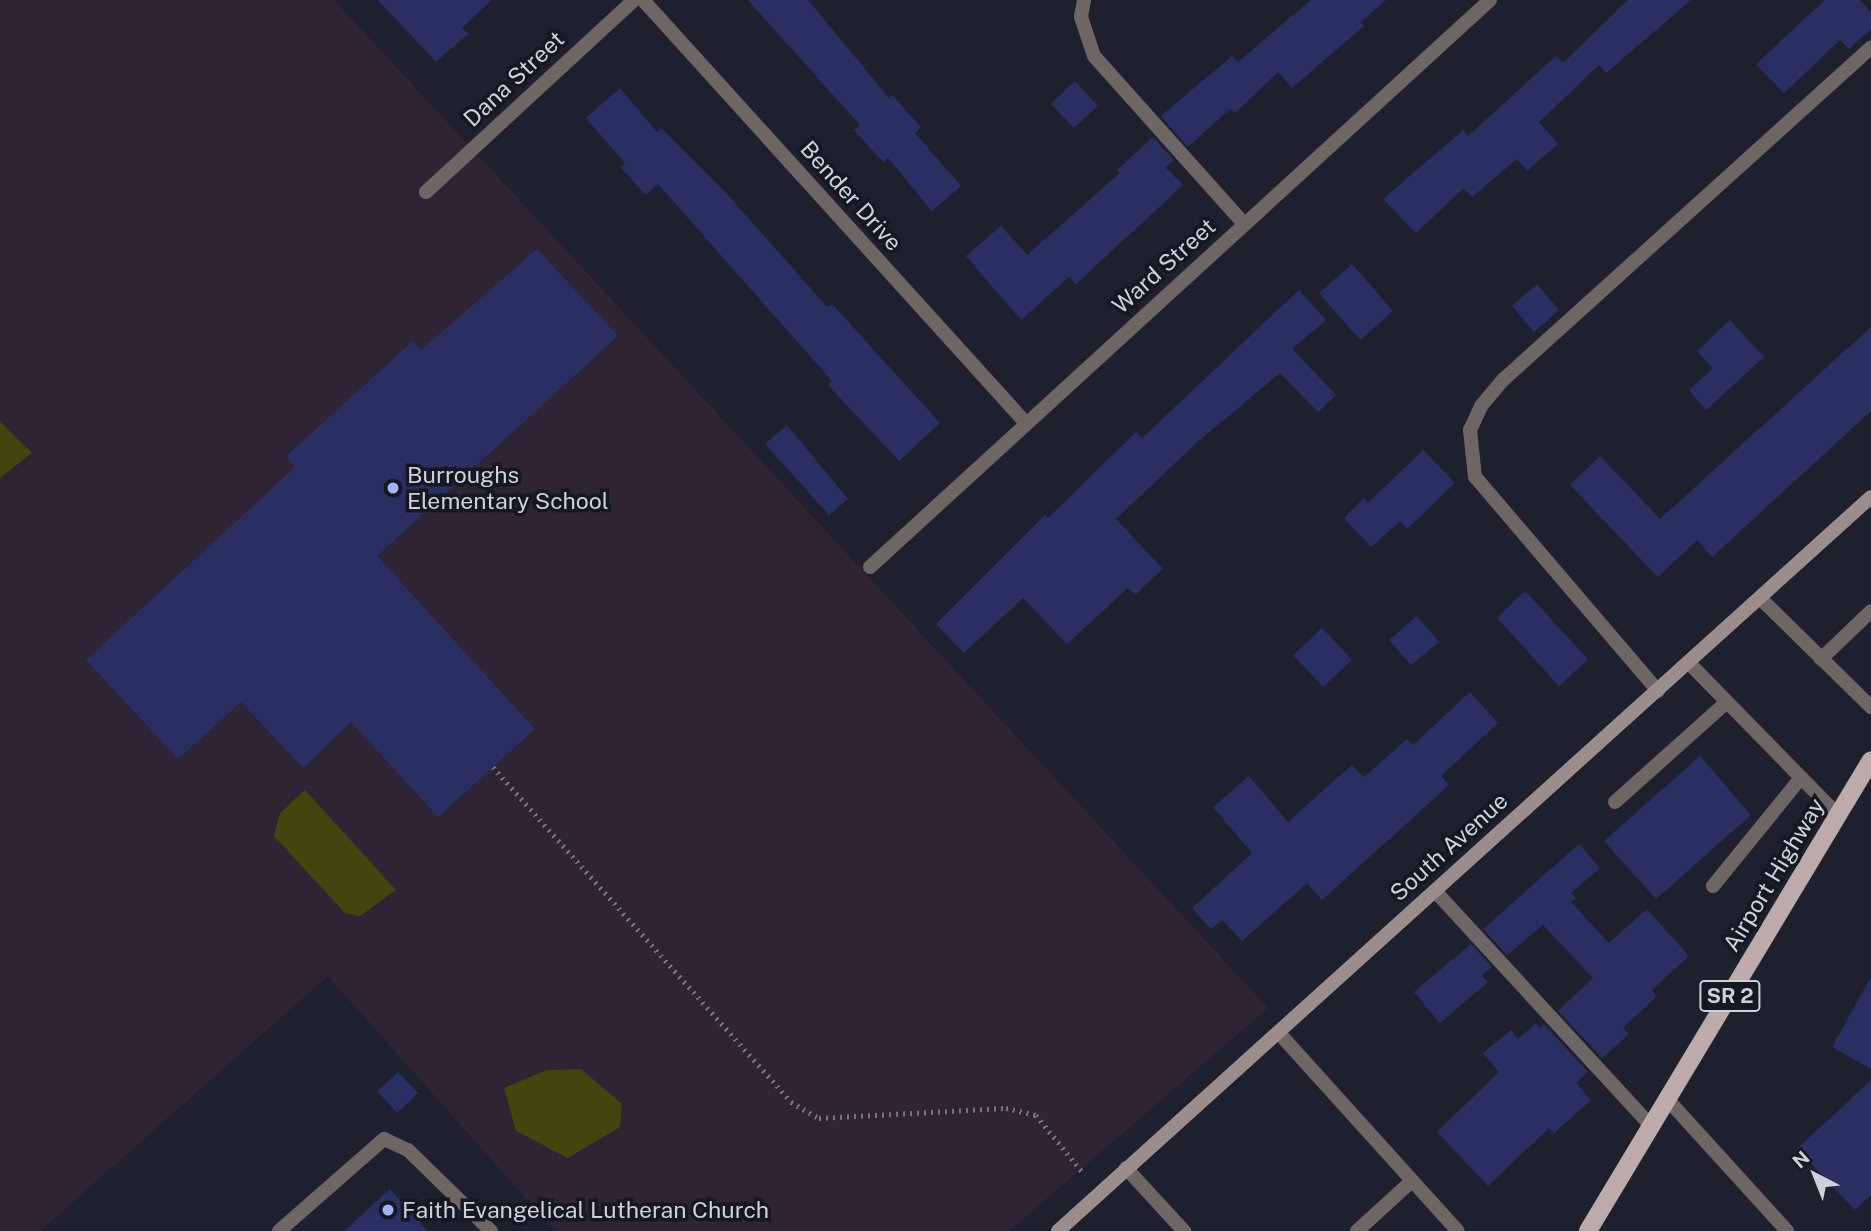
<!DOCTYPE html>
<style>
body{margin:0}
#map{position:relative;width:1871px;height:1231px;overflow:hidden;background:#1e212d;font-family:"Public Sans",sans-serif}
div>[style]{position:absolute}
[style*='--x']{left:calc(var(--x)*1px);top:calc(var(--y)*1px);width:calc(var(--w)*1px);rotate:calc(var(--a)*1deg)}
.education>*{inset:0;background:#2e2433}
.green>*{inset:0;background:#40460e}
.building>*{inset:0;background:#292f63}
.path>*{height:4.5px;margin-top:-2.25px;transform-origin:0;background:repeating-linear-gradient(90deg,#737680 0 2px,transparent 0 7px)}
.lane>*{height:14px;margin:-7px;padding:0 7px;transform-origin:7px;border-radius:7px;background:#6e6665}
.street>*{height:14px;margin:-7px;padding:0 7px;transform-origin:7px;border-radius:7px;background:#6e6665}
.secondary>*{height:14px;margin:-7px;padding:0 7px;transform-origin:7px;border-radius:7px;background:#9a8d8c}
.primary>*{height:18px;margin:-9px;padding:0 9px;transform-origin:9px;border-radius:9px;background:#bcabaa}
.dots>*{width:19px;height:19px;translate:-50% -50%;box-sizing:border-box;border:4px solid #151723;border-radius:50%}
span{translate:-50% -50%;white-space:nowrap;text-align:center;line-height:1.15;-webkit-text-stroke:7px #151723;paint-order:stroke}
.shield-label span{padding:2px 5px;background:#151723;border:2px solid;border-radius:5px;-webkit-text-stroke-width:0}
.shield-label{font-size:21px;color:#cfd1d9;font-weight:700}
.street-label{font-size:23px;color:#cfd1d9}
.poi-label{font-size:23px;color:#cfd1d9}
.left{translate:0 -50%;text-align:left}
.north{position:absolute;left:1780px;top:1140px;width:70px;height:70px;-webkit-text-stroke:5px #151723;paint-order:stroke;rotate:318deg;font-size:19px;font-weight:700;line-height:28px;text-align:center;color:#cfd1d9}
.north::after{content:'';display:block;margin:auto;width:24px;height:32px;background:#cfd1d9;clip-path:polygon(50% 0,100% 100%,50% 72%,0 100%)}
</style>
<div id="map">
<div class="education">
<div style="clip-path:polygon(0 0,334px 0,1268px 1008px,1009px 1231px,555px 1231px,328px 976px,40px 1231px,0 1231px)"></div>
</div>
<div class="green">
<div style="clip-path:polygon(0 421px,32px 453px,0 478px)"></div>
<div style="clip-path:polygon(305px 790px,396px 890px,360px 916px,345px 913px,274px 836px,280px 813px)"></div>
<div style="clip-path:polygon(581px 1069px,622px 1104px,620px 1127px,568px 1158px,516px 1131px,504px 1088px,547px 1070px)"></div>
</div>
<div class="building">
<div style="clip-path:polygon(378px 0,492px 0,462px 28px,468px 34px,436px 62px)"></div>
<div style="clip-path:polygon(748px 0,808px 0,889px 98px,892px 95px,921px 127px,915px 133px,961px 186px,932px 211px,888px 158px,883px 162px,854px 130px,860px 125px)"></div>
<div style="clip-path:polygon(1311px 0,1386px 0,1361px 22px,1364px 26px,1292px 88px,1278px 72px,1235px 113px,1230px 109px,1188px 147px,1161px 116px,1232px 56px,1238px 62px)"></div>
<div style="clip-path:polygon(1628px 0,1691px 0,1606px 73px,1599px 65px,1539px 122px,1558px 144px,1527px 171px,1517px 159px,1472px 197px,1464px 188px,1416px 233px,1383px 199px,1463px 130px,1468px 136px,1556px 56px,1563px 63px)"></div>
<div style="clip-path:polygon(1825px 0,1860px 0,1871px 12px,1871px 29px,1849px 49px,1840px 40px,1784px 93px,1756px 64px)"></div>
<div style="clip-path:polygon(1075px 81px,1098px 106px,1074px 128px,1051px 104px)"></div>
<div style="clip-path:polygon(620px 88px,657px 132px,661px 128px,728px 195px,827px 307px,832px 304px,940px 423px,899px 461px,828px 385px,832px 381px,658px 184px,646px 195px,620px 167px,625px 163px,586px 118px)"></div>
<div style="clip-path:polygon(1153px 137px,1174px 160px,1165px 167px,1183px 185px,1076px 284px,1069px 277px,1021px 320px,966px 256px,1001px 226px,1027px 255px,1120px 173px,1117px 170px)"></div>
<div style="clip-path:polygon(537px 249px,618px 336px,377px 556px,535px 729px,438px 817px,351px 722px,303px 768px,241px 702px,178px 759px,86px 660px,295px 467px,286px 456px,413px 341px,421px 350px)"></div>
<div style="clip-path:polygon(1352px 264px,1393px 311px,1360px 340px,1319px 293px)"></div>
<div style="clip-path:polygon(1537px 284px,1559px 310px,1534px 332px,1512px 306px)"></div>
<div style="clip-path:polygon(1299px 290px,1326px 320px,1292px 349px,1336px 395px,1318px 412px,1280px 373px,1194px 445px,1116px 519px,1163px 569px,1135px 595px,1128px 588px,1067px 644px,1023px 598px,964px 653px,936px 624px,1045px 515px,1048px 518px,1136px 432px,1142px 438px)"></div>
<div style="clip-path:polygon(1730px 320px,1764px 357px,1706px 410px,1689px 390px,1713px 368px,1697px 351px)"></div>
<div style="clip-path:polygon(1871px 327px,1871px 411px,1712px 557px,1697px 540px,1658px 577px,1570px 485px,1600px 456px,1660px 519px)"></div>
<div style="clip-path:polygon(787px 425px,848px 499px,829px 515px,765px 444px)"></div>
<div style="clip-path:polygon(1423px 450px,1455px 483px,1407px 529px,1400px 521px,1371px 547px,1344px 518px,1364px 498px,1368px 503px)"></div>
<div style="clip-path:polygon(1525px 591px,1588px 659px,1559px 686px,1497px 618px)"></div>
<div style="clip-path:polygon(1417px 616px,1439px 642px,1411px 665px,1389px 640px)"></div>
<div style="clip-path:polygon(1322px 628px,1352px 660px,1323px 687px,1293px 655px)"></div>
<div style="clip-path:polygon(1470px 692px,1498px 723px,1441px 776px,1449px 785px,1322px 900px,1307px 883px,1242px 941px,1222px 920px,1211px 929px,1192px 908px,1252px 853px,1213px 807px,1249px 776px,1288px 822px,1352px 765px,1364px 777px,1407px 739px,1413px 745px)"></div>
<div style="clip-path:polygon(1700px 756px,1751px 815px,1656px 899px,1604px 841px)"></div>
<div style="clip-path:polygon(1579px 844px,1600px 868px,1571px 893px,1576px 898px,1571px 902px,1609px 943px,1647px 909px,1689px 956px,1652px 990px,1657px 996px,1623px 1028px,1629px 1034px,1602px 1058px,1558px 1011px,1593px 978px,1543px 925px,1507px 955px,1483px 929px)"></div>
<div style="clip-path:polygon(1471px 944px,1492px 967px,1482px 975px,1488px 982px,1440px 1023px,1414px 992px)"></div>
<div style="clip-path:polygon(1871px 977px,1871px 1069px,1832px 1047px)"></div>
<div style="clip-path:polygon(1536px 1023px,1539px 1028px,1544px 1024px,1588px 1072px,1576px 1083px,1591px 1100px,1554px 1133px,1549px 1128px,1488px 1186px,1437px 1132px,1499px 1072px,1483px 1053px,1511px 1030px,1518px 1039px)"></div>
<div style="clip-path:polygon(398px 1072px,418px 1093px,397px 1113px,377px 1091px)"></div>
<div style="clip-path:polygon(1871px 1080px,1871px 1195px,1855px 1210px,1797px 1149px)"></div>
<div style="clip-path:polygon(390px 1189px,428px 1231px,344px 1231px)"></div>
</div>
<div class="path">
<div style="--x:493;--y:767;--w:448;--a:48.3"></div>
<div style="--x:791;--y:1102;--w:32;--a:30"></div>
<div style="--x:819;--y:1118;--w:187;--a:-3.1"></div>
<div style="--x:1006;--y:1108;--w:31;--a:13"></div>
<div style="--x:1036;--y:1115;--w:77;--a:50.8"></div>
</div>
<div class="lane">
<div style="--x:1084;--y:0;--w:17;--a:100"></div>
<div style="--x:1081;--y:17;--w:41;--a:71.6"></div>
<div style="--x:1094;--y:56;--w:225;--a:48.2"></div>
<div style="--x:1760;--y:598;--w:156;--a:44.5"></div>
<div style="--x:1821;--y:659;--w:69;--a:-43.8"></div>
<div style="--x:1688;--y:662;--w:214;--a:45.6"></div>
<div style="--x:1658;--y:691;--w:282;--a:-130.5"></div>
<div style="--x:1475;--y:477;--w:47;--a:-96.1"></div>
<div style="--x:1470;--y:430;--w:26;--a:-65"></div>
<div style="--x:1481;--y:406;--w:34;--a:-50"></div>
<div style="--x:1503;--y:380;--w:496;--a:-42.1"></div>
<div style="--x:1615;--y:802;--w:150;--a:-41.8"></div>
<div style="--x:1713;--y:886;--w:138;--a:-50.9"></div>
<div style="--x:1435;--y:891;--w:321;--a:47.4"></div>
<div style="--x:1278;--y:1032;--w:268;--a:47.9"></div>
<div style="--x:279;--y:1231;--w:140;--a:-41.2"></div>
<div style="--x:384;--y:1139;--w:26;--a:25"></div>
<div style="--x:408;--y:1150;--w:116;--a:44.3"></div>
<div style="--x:1357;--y:1231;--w:74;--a:-42.3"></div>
</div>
<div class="street">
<div style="--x:643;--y:0;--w:569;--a:47.85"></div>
<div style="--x:426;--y:192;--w:283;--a:-42.7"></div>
<div style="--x:870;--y:567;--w:840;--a:-42.44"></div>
<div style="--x:1668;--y:1100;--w:177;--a:47.7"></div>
<div style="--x:1126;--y:1168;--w:86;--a:47.4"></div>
</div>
<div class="secondary">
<div style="--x:1058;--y:1231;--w:1095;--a:-42.08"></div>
</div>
<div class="primary">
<div style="--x:1588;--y:1231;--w:549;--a:-59"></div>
</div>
<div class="dots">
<div style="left:393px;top:488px;background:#a1b3fd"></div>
<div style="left:388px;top:1210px;background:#a1b3fd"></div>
</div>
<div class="shield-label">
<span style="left:1730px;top:996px">SR 2</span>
</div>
<div class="street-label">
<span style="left:514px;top:79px;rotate:-43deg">Dana Street</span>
<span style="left:851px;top:196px;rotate:48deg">Bender Drive</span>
<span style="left:1164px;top:266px;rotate:-42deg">Ward Street</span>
<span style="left:1449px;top:847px;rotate:-42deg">South Avenue</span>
<span style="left:1774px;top:875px;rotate:-59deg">Airport Highway</span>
</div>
<div class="poi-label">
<span class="left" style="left:407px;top:488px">Burroughs<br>Elementary School</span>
<span class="left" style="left:402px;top:1210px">Faith Evangelical Lutheran Church</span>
</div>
<div class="north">N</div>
</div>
